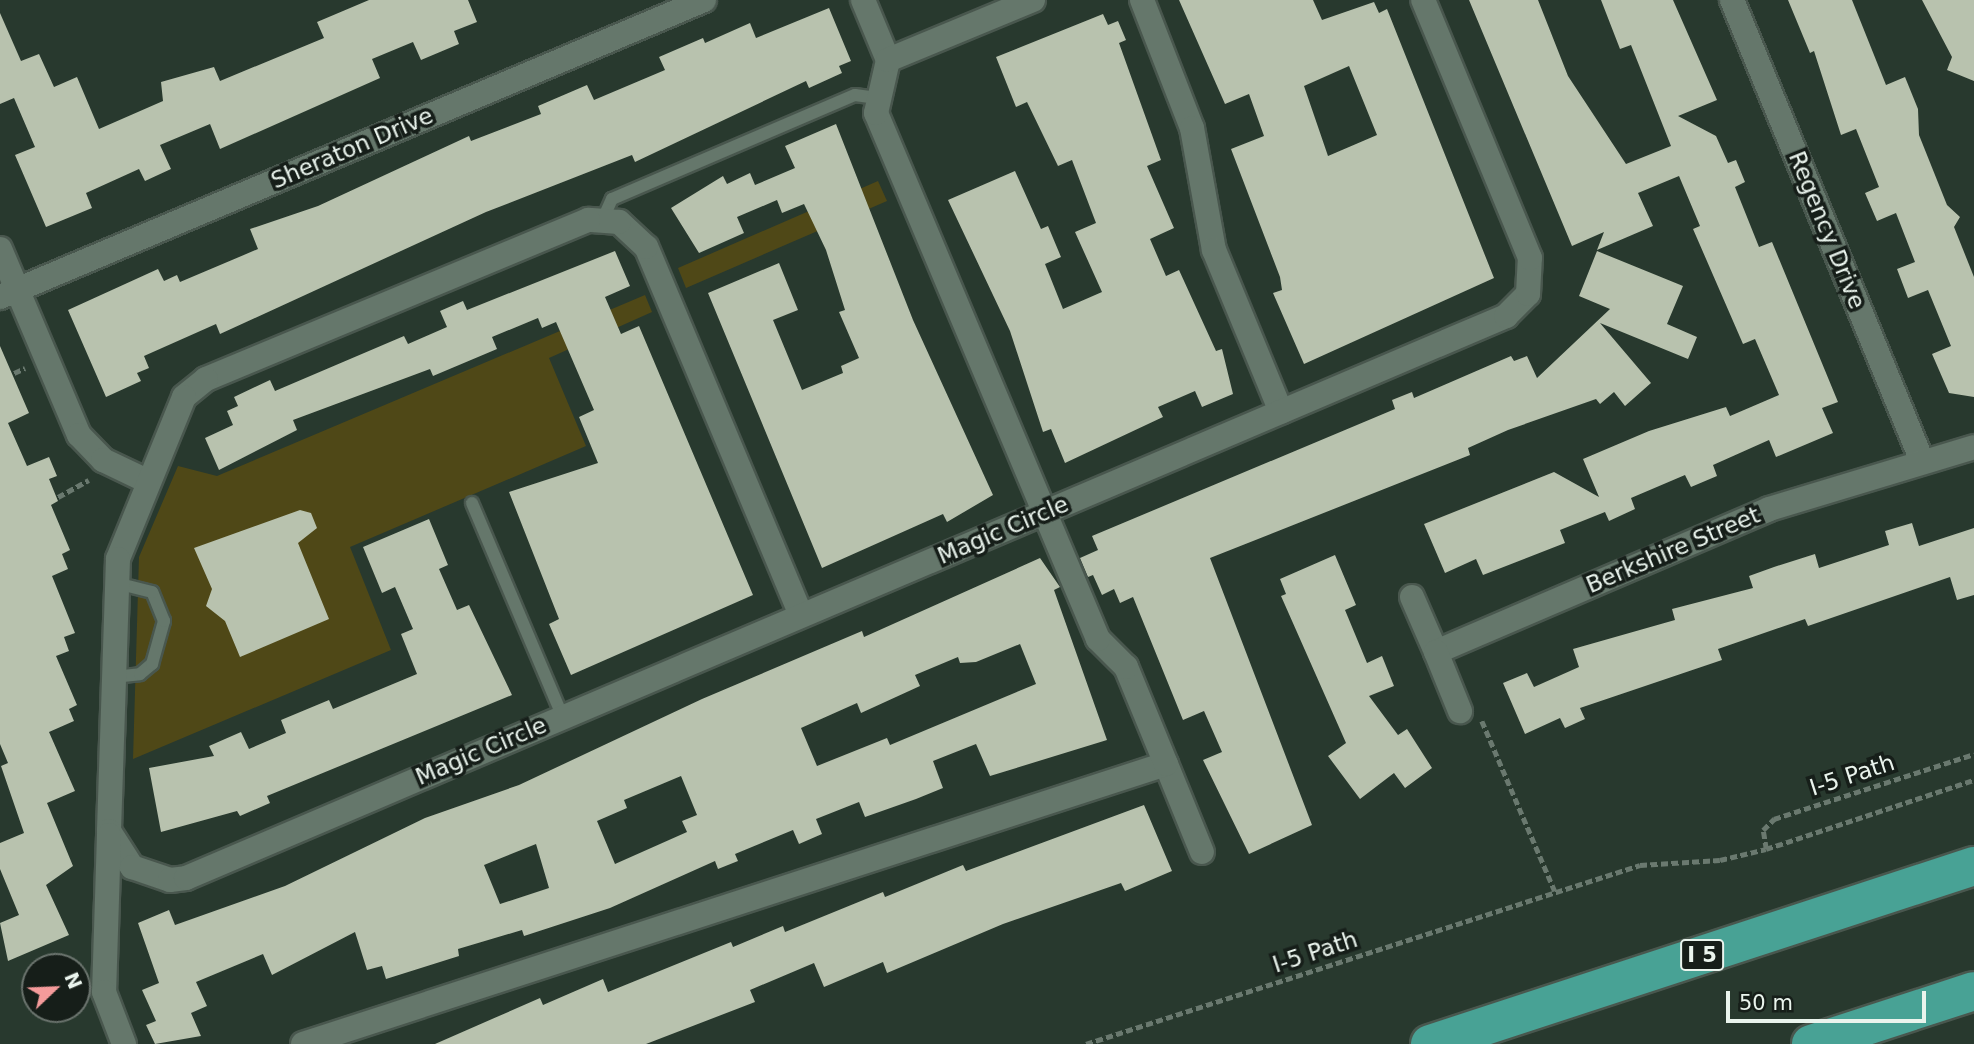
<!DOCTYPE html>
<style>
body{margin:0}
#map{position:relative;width:1974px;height:1044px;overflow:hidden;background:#28392e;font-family:"DejaVu Sans",sans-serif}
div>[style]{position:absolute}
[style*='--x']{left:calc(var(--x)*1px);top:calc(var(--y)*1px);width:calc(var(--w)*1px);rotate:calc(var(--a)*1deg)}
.green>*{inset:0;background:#4f4817}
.building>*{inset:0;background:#b8c2ae}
.path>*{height:4.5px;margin-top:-2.25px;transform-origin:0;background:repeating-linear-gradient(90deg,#6a796f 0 7px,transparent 0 10.5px)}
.roads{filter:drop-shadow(2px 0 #49574e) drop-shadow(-2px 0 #49574e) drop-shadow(0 2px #49574e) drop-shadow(0 -2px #49574e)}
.lane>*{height:12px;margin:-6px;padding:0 6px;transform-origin:6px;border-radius:6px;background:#65776b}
.street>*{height:24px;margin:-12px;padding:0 12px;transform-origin:12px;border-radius:12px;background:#65776b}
.highway>*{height:38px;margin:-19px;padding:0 19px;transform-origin:19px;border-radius:19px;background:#48a295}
span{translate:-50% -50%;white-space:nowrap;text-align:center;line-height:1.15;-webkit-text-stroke:7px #161e19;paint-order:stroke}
.shield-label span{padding:2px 5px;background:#161e19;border:2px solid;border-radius:5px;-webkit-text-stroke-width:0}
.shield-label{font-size:21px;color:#eaf4ed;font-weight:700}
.street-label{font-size:23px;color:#eaf4ed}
.north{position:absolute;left:21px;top:953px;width:70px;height:70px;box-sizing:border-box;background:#161e19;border:2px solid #6b746e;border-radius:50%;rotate:67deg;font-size:19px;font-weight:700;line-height:28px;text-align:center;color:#eaf4ed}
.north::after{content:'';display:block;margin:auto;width:24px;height:32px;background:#f59b9b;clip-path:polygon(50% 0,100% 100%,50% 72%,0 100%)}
.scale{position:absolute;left:1726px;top:991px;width:200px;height:32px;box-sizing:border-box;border:4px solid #eaf4ed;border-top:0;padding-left:9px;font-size:21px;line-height:24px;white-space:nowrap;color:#eaf4ed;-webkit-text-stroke:5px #161e19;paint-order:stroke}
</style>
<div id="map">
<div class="green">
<div style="clip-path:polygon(878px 181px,887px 201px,686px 288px,678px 268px)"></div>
<div style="clip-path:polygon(645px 295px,652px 312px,549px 358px,586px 446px,350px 547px,391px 650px,133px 759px,139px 557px,178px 466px,217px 476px)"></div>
</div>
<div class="building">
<div style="clip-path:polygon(369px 0,468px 0,477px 22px,454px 31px,459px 44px,421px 60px,413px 42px,372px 59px,380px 78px,220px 149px,210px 124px,160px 145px,171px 169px,145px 181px,139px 169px,86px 193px,92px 208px,46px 227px,15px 155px,35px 147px,14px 98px,0 104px,0 13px,21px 61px,39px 54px,54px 87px,77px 77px,99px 129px,163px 101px,161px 82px,214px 67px,220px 81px,324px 38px,317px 22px)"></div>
<div style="clip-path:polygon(evenodd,1179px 0,1313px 0,1322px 20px,1374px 2px,1379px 13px,1387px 9px,1494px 278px,1304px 364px,1273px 293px,1282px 290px,1280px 277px,1231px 149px,1264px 136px,1249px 94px,1225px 104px,1179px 0,1349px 66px,1377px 135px,1328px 156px,1304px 86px,1349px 66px)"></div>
<div style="clip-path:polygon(1469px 0,1538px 0,1568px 76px,1626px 164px,1671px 146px,1631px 45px,1620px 49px,1601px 0,1673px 0,1717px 100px,1678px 116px,1716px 136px,1728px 163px,1736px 160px,1745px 182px,1735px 187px,1759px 247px,1772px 242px,1838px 402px,1822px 408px,1833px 433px,1776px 457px,1769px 440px,1713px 465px,1717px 476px,1691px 487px,1685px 475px,1631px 498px,1635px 509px,1609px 521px,1605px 512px,1560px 530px,1565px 543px,1483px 575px,1476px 559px,1445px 573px,1424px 524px,1554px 472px,1599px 497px,1583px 459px,1649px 431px,1726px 407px,1730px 416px,1779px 395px,1755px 339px,1743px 344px,1693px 229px,1700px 226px,1679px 176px,1638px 193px,1653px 226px,1597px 250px,1604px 232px,1572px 246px)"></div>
<div style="clip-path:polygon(1788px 0,1852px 0,1886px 85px,1905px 77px,1918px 109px,1919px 135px,1947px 205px,1960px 217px,1954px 227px,1974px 277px,1974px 397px,1949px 393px,1932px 354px,1951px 346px,1928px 290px,1908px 298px,1897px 269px,1915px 262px,1896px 213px,1877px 221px,1865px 193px,1879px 187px,1856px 129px,1841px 135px,1814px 51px,1810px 53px)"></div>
<div style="clip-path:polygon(1922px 0,1974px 0,1974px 81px,1947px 70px,1952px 57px)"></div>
<div style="clip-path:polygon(829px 8px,851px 61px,839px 66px,842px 73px,809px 88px,806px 81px,635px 162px,632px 155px,486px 212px,220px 334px,216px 324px,144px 356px,149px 368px,137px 373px,141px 381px,106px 397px,68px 310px,158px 269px,164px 281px,177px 275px,180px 282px,258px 249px,250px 229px,318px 206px,469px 136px,471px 141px,541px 114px,538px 106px,587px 85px,594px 100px,665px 70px,659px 57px,703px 38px,705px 43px,750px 23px,756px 38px)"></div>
<div style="clip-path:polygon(1103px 14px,1108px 25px,1118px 21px,1126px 40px,1119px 43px,1161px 160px,1147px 166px,1174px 228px,1150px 239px,1166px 276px,1179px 270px,1216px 351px,1222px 349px,1233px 394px,1202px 407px,1195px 391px,1158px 407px,1163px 417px,1065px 463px,1051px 429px,1043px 432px,1010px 331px,948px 200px,1015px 171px,1041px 229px,1048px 226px,1061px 257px,1045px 264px,1063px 309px,1102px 292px,1075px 232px,1096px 223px,1072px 160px,1058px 166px,1027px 102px,1016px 107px,996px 57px)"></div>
<div style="clip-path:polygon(836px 124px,913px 320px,993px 495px,947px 522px,943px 514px,822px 568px,708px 293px,779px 263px,798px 310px,773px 320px,802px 390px,843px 373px,841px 366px,859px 358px,839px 312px,845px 310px,826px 250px,804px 204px,782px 213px,777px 200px,737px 217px,744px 233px,699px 253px,671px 208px,723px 176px,727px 184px,750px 173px,755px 185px,795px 168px,785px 146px)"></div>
<div style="clip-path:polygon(615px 251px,630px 286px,605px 297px,621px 334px,639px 326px,753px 595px,571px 675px,549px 624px,559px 619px,509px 492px,598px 463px,579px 417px,594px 410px,556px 322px,542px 328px,538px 318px,492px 337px,497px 349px,433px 376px,430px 369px,293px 420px,297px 430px,219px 470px,205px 438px,233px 425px,227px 411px,238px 406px,234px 397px,270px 380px,275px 391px,404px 336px,408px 344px,447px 327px,440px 311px,463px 301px,467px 310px)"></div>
<div style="clip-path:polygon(1597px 251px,1683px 286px,1667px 324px,1697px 337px,1688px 359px,1600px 323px,1651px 383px,1625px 406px,1614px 392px,1600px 404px,1596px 399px,1508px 430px,1468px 448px,1470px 455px,1210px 558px,1312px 825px,1249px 854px,1203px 760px,1222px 752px,1204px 711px,1183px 720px,1133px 597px,1120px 603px,1114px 589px,1102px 595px,1093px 575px,1088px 577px,1080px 558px,1098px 550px,1092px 536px,1395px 409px,1392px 400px,1412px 392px,1414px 398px,1511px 356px,1514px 361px,1527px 356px,1537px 378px,1610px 309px,1579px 296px)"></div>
<div style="clip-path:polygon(0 346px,29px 413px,8px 423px,27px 466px,49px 457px,57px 476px,49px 479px,58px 501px,51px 505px,70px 550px,62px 554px,68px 569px,52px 576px,75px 633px,64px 637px,69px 651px,56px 656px,77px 705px,69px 709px,74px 721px,49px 732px,75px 791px,47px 803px,73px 866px,46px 885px,69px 935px,8px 961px,0 923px,19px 915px,0 869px,0 843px,24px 833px,1px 766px,8px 763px,0 744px)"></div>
<div style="clip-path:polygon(300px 510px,311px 513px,317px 528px,298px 543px,329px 619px,240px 657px,225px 621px,206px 606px,212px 589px,194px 548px)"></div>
<div style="clip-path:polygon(429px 519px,448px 565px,439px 569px,457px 610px,469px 605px,512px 695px,267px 796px,270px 803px,240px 816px,237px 811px,161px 832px,149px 768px,214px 756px,209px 746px,241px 732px,249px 749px,286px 733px,281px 720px,329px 700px,333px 709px,417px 674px,401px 634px,413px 629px,395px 587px,382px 593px,363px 547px)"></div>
<div style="clip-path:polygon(1912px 523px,1919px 546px,1974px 528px,1974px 595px,1957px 600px,1950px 577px,1808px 626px,1805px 619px,1718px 649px,1722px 660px,1580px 708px,1585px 719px,1565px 728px,1560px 718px,1525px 734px,1503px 683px,1527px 673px,1534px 687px,1579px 667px,1573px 649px,1675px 620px,1672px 609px,1753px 588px,1749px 576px,1774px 567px,1815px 554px,1819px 568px,1889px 545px,1885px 531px)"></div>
<div style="clip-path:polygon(1335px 555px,1356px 605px,1345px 610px,1367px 663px,1382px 656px,1394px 686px,1369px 696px,1398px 735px,1407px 729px,1432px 768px,1405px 788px,1394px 773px,1360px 799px,1328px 756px,1346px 743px,1281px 596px,1286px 594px,1280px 579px)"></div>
<div style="clip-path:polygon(evenodd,1040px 558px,1060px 587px,1054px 590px,1107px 740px,990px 776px,976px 744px,933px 761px,943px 788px,916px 799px,865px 817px,859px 802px,816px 819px,822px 834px,799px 844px,793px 830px,735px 854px,738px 861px,718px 869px,715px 861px,610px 908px,524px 936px,522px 930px,458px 949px,459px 956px,386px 979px,382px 966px,367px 970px,355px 932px,272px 975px,263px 954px,196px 982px,207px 1006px,191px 1013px,201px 1036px,155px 1044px,146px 1025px,156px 1021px,142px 990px,159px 983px,138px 923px,169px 910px,175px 925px,285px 886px,425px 818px,519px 785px,702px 699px,862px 631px,864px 637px,1040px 558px,1020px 644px,1036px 684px,890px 745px,887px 738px,817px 766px,801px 728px,857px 703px,861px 713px,920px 686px,915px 675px,958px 657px,960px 663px,976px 662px,1020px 644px,1040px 558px,681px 776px,697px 815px,682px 821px,687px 832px,615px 864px,597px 821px,627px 808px,624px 800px,681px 776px,1040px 558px,536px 844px,549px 888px,500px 904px,484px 865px,536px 844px)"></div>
<div style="clip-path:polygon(1144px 805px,1172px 871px,1125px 891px,1121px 883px,1003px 924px,887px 973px,883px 962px,824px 987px,814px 963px,750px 990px,755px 1002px,646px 1044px,435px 1044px,540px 998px,543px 1005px,603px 979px,608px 992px,731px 942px,733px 947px,783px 926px,785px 932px,883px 892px,885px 897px,963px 865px,966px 871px)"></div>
</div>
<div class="path">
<div style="--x:14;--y:373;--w:12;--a:-24"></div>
<div style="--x:58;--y:497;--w:35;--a:-29"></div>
<div style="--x:1482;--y:721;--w:185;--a:66.8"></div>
<div style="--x:1766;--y:849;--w:19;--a:-99"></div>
<div style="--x:1763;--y:830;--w:16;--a:-45"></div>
<div style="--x:1774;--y:819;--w:210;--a:-18"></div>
<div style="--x:1086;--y:1044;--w:582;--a:-17.91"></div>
<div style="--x:1640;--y:865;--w:80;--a:-3.6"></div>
<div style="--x:1720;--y:860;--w:47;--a:-13.4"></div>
<div style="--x:1766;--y:849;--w:219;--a:-18.4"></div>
</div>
<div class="roads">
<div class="lane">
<div style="--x:603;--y:219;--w:22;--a:-66"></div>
<div style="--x:612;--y:199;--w:264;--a:-23.2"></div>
<div style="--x:855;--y:95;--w:22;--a:8"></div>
<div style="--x:472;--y:503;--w:230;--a:67"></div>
<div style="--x:113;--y:677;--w:27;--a:-6"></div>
<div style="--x:140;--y:674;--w:16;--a:-40"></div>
<div style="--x:152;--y:664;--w:45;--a:-74.4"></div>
<div style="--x:164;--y:621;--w:31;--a:-112"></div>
<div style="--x:152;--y:592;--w:37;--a:-166"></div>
</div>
<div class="street">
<div style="--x:863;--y:0;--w:65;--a:67.4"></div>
<div style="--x:1142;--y:0;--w:137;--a:68.7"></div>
<div style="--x:1192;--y:128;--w:124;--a:79.8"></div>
<div style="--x:1214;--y:250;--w:175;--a:67.5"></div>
<div style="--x:1732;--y:0;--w:498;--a:67.6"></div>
<div style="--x:0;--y:249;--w:202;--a:67"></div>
<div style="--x:79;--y:435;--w:35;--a:46"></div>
<div style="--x:103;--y:460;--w:49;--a:25.5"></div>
<div style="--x:0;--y:297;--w:764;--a:-22.87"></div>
<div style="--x:1412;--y:597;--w:60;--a:66.4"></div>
<div style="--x:1436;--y:652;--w:362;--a:-23.2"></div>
<div style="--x:1769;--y:509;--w:214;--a:-16.8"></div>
<div style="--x:801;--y:615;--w:399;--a:-112.8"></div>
<div style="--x:646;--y:247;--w:37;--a:-137"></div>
<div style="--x:619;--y:222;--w:31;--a:-176"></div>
<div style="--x:588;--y:220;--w:414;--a:157.4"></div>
<div style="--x:206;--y:379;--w:28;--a:141"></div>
<div style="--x:184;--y:397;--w:175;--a:112.2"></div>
<div style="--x:118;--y:559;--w:272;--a:91.9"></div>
<div style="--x:109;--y:831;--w:43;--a:57.4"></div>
<div style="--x:132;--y:867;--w:40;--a:18.9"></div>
<div style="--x:170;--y:880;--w:16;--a:-7"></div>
<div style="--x:186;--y:878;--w:1435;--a:-23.06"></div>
<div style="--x:1506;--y:316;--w:31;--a:-45"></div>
<div style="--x:1528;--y:294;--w:36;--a:-87"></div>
<div style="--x:1530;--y:258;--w:279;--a:-112.5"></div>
<div style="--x:1436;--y:652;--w:64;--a:67.9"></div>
<div style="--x:1166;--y:764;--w:95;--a:67.8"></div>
<div style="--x:109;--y:835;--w:157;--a:91.8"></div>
<div style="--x:104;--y:992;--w:56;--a:69"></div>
<div style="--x:303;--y:1044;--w:907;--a:-17.98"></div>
<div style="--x:1166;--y:764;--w:105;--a:-112.4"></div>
<div style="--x:1126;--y:667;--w:40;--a:-135"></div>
<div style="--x:1098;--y:639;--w:571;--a:-112.88"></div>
<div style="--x:876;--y:113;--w:54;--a:-77.2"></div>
<div style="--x:888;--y:60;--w:157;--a:-22.5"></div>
</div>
<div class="highway">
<div style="--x:1430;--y:1044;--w:572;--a:-18.12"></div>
<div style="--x:1811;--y:1044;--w:171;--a:-18"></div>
</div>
</div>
<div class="shield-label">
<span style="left:1702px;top:955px">I 5</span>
</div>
<div class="street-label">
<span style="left:352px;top:148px;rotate:-23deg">Sheraton Drive</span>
<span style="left:1827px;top:230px;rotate:68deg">Regency Drive</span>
<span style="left:1003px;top:530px;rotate:-23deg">Magic Circle</span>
<span style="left:1673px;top:550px;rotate:-23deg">Berkshire Street</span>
<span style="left:481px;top:751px;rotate:-23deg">Magic Circle</span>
<span style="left:1852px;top:775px;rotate:-18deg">I-5 Path</span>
<span style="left:1315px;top:952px;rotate:-18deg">I-5 Path</span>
</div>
<div class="north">N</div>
<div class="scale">50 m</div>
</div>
